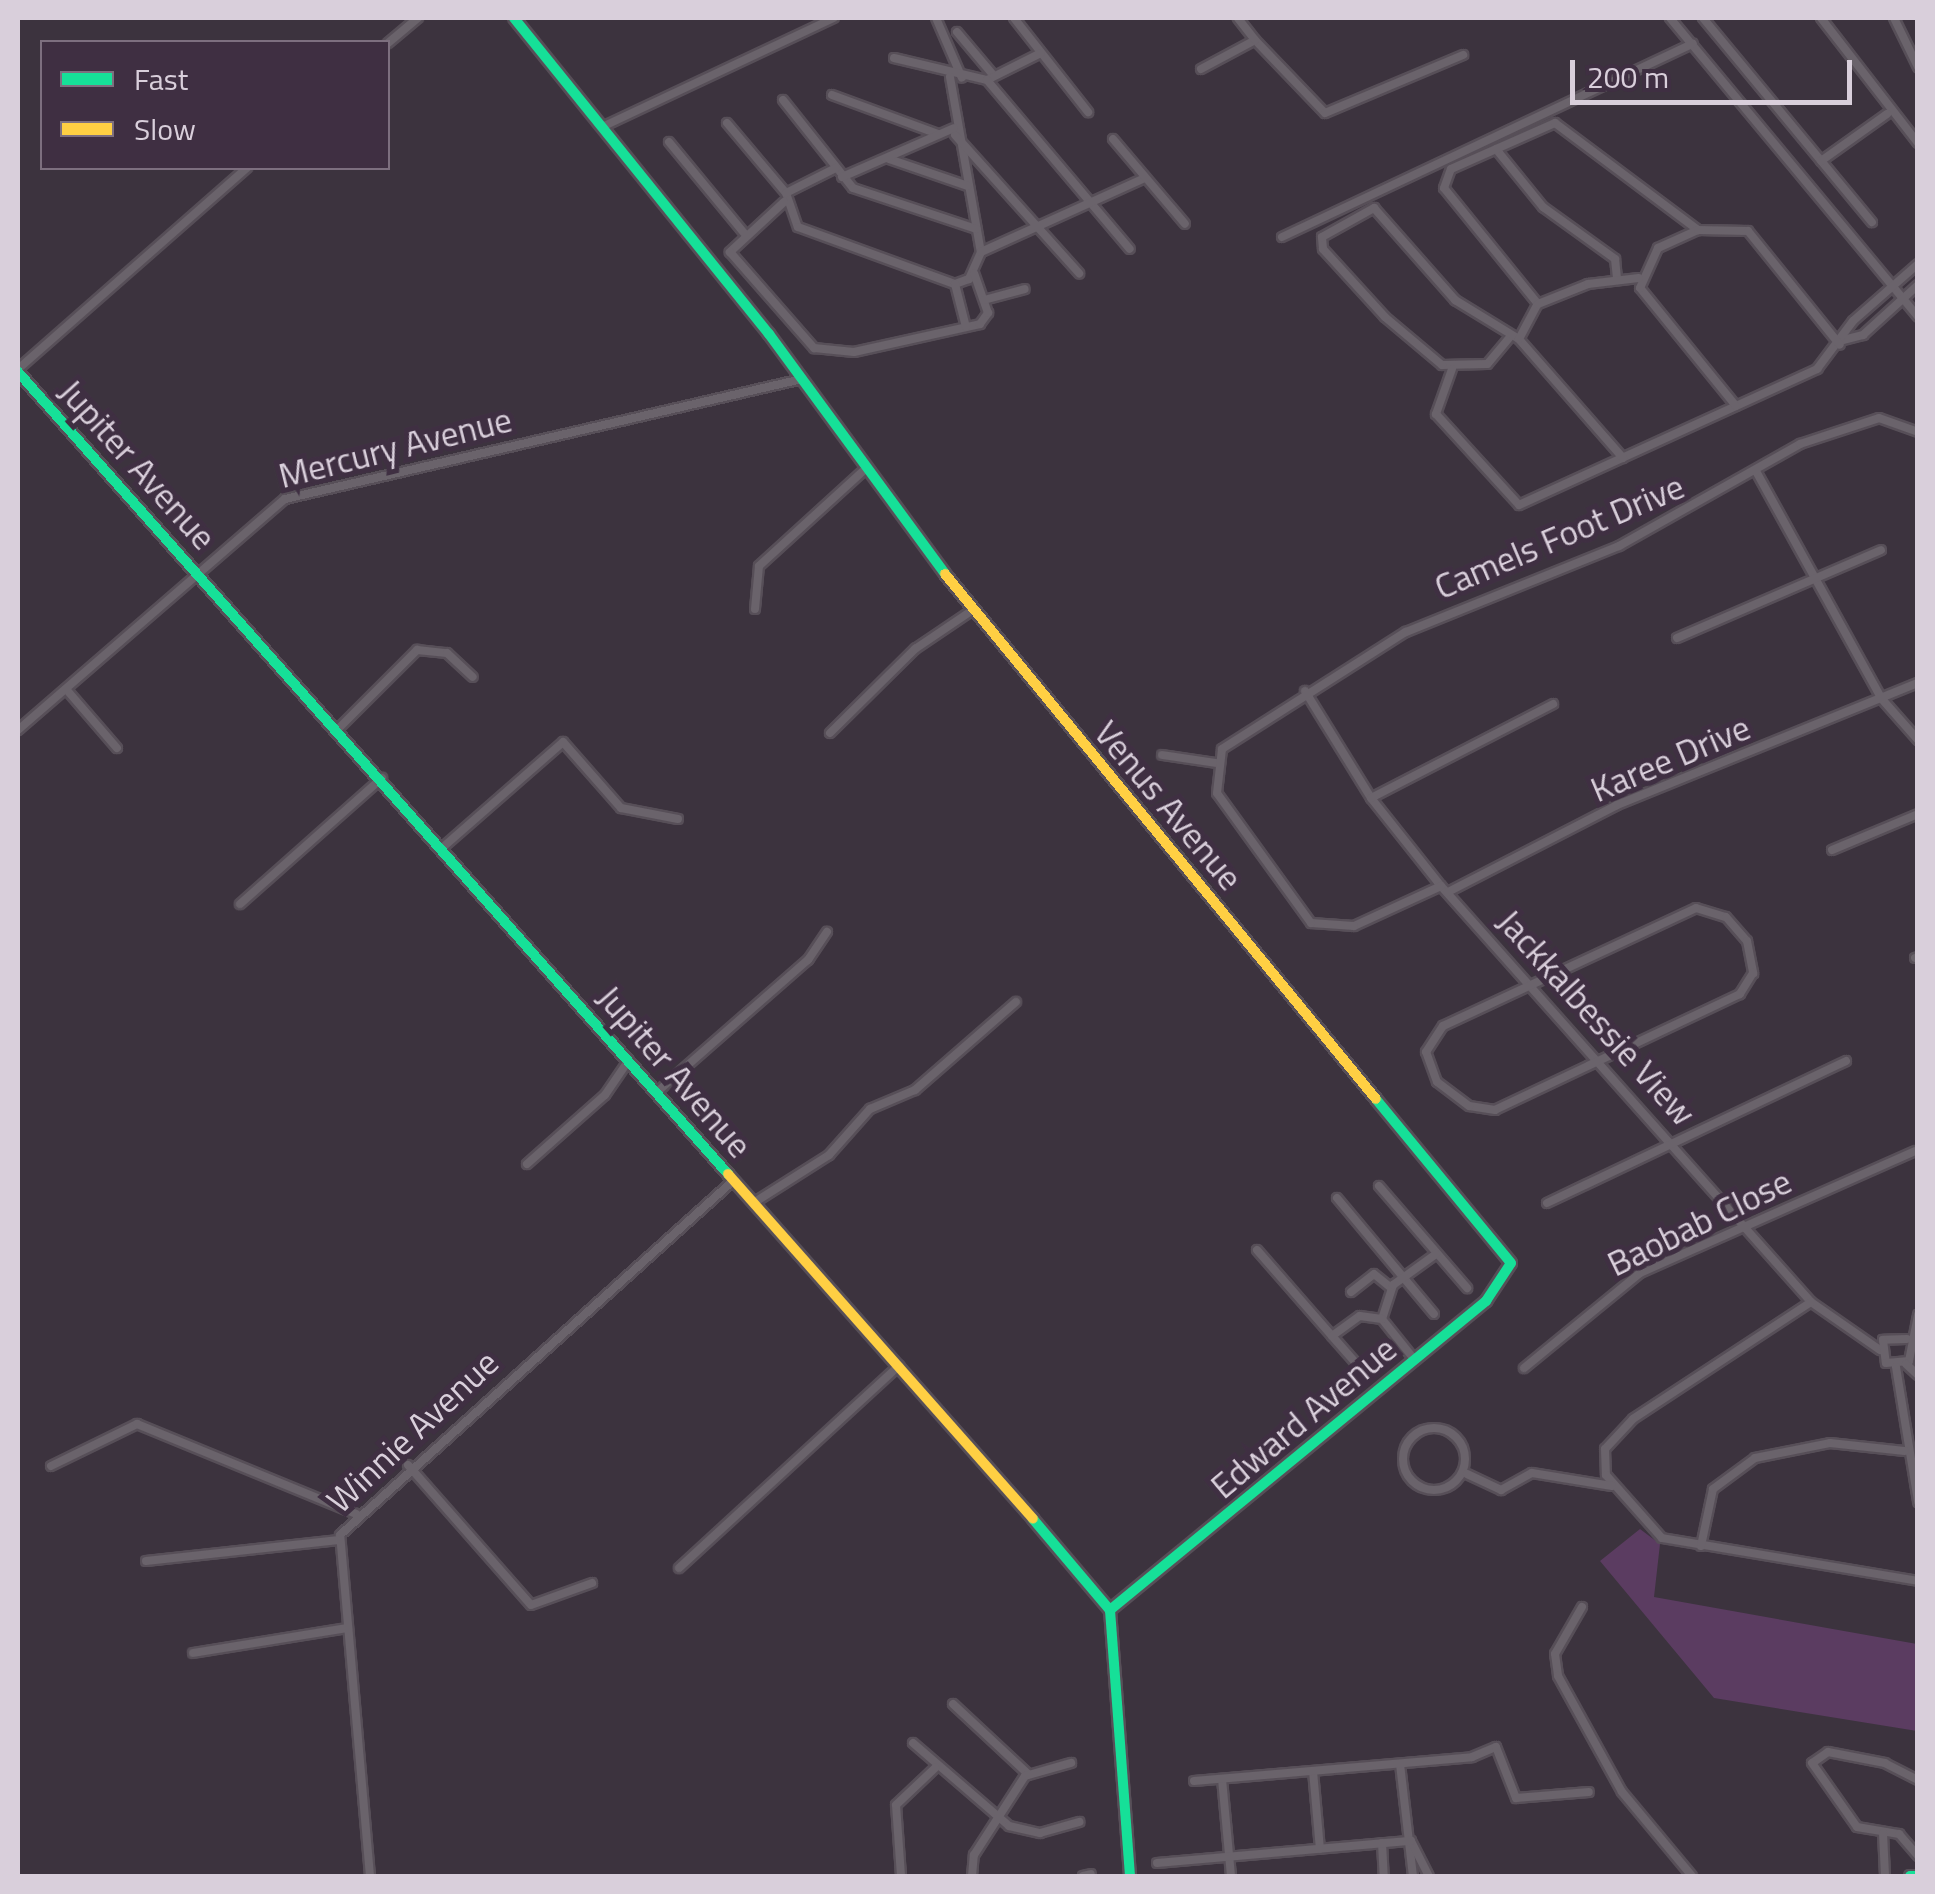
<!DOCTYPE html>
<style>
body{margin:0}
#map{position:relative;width:1935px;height:1894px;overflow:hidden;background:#3c333e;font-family:"Titillium Web",sans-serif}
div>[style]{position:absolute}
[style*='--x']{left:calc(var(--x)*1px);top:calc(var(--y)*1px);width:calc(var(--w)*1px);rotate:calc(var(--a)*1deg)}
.green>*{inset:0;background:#5b3c61}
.roads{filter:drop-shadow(2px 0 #574f58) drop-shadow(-2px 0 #574f58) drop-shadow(0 2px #574f58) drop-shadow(0 -2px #574f58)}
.street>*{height:8px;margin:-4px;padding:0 4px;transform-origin:4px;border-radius:4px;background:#6a636b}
.street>.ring{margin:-4px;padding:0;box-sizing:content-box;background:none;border:8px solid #6a636b;border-radius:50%}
.fast>*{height:10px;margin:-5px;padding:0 5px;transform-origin:5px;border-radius:5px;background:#16e098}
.slow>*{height:10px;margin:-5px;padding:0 5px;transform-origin:5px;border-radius:5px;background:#ffcf43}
span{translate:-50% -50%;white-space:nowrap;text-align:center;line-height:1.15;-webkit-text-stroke:10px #3f2f42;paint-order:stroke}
.street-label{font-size:35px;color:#d9cfdb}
.frame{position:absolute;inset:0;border:20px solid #d9cfdb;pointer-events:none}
.legend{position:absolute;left:40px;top:40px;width:350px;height:130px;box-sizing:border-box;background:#3f2f42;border:2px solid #7d6f7f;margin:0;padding:12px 18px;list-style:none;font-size:30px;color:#d9cfdb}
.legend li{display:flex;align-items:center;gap:20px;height:50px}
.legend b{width:50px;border:2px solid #7d6f7f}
.scale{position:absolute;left:1570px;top:60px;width:282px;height:45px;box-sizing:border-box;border:5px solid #d9cfdb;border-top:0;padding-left:12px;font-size:30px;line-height:35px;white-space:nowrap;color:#d9cfdb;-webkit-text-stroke:8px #3f2f42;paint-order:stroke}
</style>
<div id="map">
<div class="green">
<div style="clip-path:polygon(1640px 1529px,1660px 1544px,1654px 1597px,1917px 1644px,1917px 1731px,1714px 1698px,1600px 1561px)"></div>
</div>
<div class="roads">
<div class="street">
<div style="--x:936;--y:18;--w:65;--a:66.6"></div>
<div style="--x:1014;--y:18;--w:120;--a:51.8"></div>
<div style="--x:1670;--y:18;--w:388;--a:50.3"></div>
<div style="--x:1703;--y:18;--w:265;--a:50.4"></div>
<div style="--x:1821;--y:18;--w:158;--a:52.2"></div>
<div style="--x:1894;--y:18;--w:55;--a:63.9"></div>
<div style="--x:957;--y:32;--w:57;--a:49.9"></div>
<div style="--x:1255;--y:40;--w:101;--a:46.2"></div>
<div style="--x:1325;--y:113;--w:150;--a:-22.8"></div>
<div style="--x:388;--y:43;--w:39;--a:-40"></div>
<div style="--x:894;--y:58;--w:96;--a:13.3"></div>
<div style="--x:987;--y:80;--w:60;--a:-26.6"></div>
<div style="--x:1201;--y:69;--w:61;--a:-28.2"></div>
<div style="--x:1255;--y:40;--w:28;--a:-128"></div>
<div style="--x:950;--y:77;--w:178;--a:80"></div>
<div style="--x:987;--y:80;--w:221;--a:49.8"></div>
<div style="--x:832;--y:95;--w:113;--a:20.2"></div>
<div style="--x:783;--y:100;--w:112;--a:51.5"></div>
<div style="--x:853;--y:188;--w:130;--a:18.4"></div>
<div style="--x:727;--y:123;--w:92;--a:49.9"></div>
<div style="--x:786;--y:193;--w:36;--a:71"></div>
<div style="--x:798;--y:227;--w:167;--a:20"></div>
<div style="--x:955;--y:284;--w:15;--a:-20"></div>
<div style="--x:969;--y:279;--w:30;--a:-66"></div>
<div style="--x:981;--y:252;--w:180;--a:-24.3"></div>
<div style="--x:602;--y:127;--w:256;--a:-25.2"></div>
<div style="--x:955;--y:135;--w:186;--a:48.1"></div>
<div style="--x:1113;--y:139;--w:111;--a:49.7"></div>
<div style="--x:669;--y:142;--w:118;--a:50.5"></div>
<div style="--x:1496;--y:149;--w:75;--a:51"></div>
<div style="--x:1543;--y:207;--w:89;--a:35.8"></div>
<div style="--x:1615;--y:259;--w:20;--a:84"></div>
<div style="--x:889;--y:159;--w:83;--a:18.9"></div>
<div style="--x:1821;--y:161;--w:81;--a:-35.5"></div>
<div style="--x:842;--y:177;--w:122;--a:-23.6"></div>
<div style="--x:786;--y:193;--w:56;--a:-26.6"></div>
<div style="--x:784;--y:202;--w:74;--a:137.2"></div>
<div style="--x:730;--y:252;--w:128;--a:48.8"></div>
<div style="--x:814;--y:348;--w:40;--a:5.7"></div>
<div style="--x:854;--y:352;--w:129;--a:-12.5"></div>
<div style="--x:980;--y:324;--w:14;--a:-54"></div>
<div style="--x:988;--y:313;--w:42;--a:-109.3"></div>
<div style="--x:1282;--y:237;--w:454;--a:-25.2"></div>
<div style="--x:955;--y:284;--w:44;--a:75.7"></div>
<div style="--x:984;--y:300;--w:42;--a:-15"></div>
<div style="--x:1538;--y:304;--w:149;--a:-129"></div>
<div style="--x:1444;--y:188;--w:20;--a:-70"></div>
<div style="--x:1451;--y:169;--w:114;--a:-23.9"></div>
<div style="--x:1555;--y:123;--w:179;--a:36.8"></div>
<div style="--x:1510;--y:337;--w:35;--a:130"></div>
<div style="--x:1487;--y:364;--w:45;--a:178.7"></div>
<div style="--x:1442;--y:365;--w:75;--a:-139.9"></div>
<div style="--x:1385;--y:317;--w:92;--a:-132.4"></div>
<div style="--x:1323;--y:249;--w:12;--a:-95"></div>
<div style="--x:1322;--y:237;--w:60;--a:-29.1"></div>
<div style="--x:1374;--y:208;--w:123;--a:48.6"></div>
<div style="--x:1455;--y:300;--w:75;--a:31.4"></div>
<div style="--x:1843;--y:340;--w:21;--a:-14"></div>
<div style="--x:1863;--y:335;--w:74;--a:-42.3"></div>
<div style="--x:18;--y:369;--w:305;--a:-41.3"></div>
<div style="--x:1452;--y:369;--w:48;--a:109.6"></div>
<div style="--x:1436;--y:414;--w:123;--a:47.6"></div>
<div style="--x:1519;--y:505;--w:328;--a:-24.5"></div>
<div style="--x:1817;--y:369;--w:60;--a:-53.1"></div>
<div style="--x:1853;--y:321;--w:86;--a:-41.2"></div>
<div style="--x:1736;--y:406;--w:152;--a:-129.1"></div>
<div style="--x:1640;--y:288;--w:44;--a:-65.8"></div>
<div style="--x:1658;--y:248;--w:44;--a:-24.2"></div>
<div style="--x:1698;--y:230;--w:50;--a:1.1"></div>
<div style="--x:1748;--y:231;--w:146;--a:51.1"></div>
<div style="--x:1623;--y:458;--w:158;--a:-131.2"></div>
<div style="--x:1519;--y:339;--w:40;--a:-62"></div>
<div style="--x:1538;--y:304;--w:54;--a:-21.8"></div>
<div style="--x:1588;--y:284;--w:51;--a:-6.7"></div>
<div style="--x:1757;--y:473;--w:257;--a:61.1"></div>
<div style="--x:1881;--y:698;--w:56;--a:48.6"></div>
<div style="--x:755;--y:609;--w:43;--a:-84.7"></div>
<div style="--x:759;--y:566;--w:141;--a:-42.4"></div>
<div style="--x:1677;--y:638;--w:222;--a:-23.3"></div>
<div style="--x:66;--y:689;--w:78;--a:49.2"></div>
<div style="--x:1305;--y:691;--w:126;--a:58.3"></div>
<div style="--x:1371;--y:798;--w:112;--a:51.5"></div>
<div style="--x:1441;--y:886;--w:557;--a:48.35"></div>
<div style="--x:1811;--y:1302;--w:84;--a:34.8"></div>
<div style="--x:338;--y:729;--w:112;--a:-45"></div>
<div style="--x:417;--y:650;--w:30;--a:6"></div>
<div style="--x:447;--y:653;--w:35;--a:43"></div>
<div style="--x:18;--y:730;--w:353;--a:-40.9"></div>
<div style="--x:285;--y:499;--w:531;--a:-13.07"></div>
<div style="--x:830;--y:733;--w:120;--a:-44.7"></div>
<div style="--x:915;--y:649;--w:71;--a:-34.1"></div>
<div style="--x:1162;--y:755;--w:55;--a:8.4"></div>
<div style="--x:1371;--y:798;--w:205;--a:-27.3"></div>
<div style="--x:442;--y:848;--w:161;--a:-41.2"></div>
<div style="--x:563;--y:742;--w:88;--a:48.7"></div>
<div style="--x:621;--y:808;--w:58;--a:10.9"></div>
<div style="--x:1832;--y:850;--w:93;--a:-22.7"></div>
<div style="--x:1441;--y:886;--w:96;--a:155.3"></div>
<div style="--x:1354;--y:926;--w:43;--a:-176"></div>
<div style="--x:1311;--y:923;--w:160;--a:-125.9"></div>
<div style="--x:1217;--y:793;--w:44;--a:-83.5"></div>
<div style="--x:1222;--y:749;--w:218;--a:-32.5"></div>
<div style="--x:1406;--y:632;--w:230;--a:-22"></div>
<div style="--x:1619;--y:546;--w:208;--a:-29.4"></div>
<div style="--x:1800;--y:444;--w:83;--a:-18.2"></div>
<div style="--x:1879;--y:418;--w:41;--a:19.7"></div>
<div style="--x:1448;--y:892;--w:190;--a:-27.2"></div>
<div style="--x:1617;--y:805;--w:325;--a:-22.1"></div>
<div style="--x:240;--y:904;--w:190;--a:-41.6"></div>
<div style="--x:1696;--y:908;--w:31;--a:17"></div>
<div style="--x:1726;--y:917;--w:32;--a:49"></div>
<div style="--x:1747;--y:941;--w:33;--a:79"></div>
<div style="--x:1753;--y:973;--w:25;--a:122"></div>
<div style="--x:1740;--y:994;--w:271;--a:154.7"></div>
<div style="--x:1495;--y:1110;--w:26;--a:-171"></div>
<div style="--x:1469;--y:1106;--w:40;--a:-143"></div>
<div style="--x:1437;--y:1082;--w:32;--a:-110"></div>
<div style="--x:1426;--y:1052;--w:31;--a:-57"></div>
<div style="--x:1443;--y:1026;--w:279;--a:-25"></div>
<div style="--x:1915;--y:958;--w:3;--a:-18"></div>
<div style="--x:657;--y:1092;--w:201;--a:-41.2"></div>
<div style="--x:808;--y:960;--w:34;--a:-56"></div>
<div style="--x:527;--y:1164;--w:104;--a:-41.5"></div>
<div style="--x:605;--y:1095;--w:42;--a:-55.6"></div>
<div style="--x:1379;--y:1186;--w:135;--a:49.2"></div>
<div style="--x:1337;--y:1198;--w:151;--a:50.1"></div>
<div style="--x:755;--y:1202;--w:88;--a:-32.4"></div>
<div style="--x:829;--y:1155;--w:62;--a:-48.3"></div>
<div style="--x:870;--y:1109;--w:49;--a:-22.9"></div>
<div style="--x:915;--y:1090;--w:134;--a:-41.1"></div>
<div style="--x:1547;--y:1203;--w:331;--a:-25.4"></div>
<div style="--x:1257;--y:1250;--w:114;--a:48.9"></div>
<div style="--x:1351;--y:1292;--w:29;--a:-38"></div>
<div style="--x:1374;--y:1274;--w:22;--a:39"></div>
<div style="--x:1811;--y:1302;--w:213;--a:146.7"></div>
<div style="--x:1633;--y:1419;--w:41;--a:133"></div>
<div style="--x:1605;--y:1449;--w:26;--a:88"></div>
<div style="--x:1606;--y:1475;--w:84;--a:48.4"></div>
<div style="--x:1662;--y:1538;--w:260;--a:9.5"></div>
<div style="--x:1907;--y:1339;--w:24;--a:178"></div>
<div style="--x:1883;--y:1340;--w:23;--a:83"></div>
<div style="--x:1886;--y:1363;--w:23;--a:-5"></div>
<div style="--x:1909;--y:1361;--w:47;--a:-78.9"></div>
<div style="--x:1414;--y:1359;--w:51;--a:-128.7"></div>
<div style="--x:1382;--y:1319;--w:36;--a:-72"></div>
<div style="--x:1393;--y:1285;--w:53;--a:-35.8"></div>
<div style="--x:1906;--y:1364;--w:16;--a:43"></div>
<div style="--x:1896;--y:1367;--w:137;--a:80.7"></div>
<div style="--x:1524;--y:1368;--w:150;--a:-39.3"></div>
<div style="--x:1640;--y:1273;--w:301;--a:-23.9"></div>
<div style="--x:1362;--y:1370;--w:45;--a:-131.4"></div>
<div style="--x:1332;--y:1336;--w:34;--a:-36"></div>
<div style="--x:1360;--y:1316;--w:22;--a:8"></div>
<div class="ring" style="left:1403px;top:1428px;width:54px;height:54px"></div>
<div style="--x:408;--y:1465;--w:186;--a:48.7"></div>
<div style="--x:531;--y:1605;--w:65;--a:-19.8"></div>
<div style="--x:51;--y:1466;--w:96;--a:-26"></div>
<div style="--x:137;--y:1424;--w:237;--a:22.3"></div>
<div style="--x:1467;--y:1474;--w:38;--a:25"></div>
<div style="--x:1501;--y:1490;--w:35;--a:-29"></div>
<div style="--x:1532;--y:1473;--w:81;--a:9.2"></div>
<div style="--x:1701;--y:1546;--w:58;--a:-78.1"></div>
<div style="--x:1713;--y:1489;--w:52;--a:-36.4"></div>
<div style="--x:1755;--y:1458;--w:76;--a:-11.3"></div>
<div style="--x:1830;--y:1443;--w:75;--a:6.1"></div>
<div style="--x:146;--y:1561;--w:194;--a:-6.2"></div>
<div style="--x:679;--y:1568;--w:299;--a:-42.6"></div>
<div style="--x:1582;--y:1607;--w:54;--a:119.9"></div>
<div style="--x:1555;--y:1654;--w:22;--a:82"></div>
<div style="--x:1558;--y:1676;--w:132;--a:61.1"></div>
<div style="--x:1622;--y:1792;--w:109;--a:50.2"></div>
<div style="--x:193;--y:1653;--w:157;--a:-9.2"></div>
<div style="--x:953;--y:1704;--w:103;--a:43"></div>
<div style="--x:913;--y:1743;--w:127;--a:40.8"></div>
<div style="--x:1009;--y:1826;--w:32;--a:13"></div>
<div style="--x:1040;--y:1833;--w:41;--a:-15.8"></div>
<div style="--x:1400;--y:1764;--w:113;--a:83.4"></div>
<div style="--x:1313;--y:1771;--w:78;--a:84.9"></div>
<div style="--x:1222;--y:1779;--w:97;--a:84.7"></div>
<div style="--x:1918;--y:1780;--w:37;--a:-153"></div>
<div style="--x:1885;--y:1763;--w:58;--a:-169.1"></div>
<div style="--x:1828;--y:1752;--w:19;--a:145"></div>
<div style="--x:1812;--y:1763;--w:78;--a:54.9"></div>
<div style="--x:1857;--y:1827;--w:43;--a:9.5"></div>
<div style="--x:1899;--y:1834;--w:29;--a:49"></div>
<div style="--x:1194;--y:1781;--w:279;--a:-4.9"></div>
<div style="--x:1472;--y:1757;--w:26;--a:-23"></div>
<div style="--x:1496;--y:1747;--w:55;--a:68.6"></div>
<div style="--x:1516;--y:1798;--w:73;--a:-4.7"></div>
<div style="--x:1883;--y:1833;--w:43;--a:87.3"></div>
<div style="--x:1411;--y:1841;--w:39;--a:63"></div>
<div style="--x:1382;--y:1843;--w:33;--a:87"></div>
<div style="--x:1157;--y:1863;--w:255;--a:-5"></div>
<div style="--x:370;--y:1876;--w:342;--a:-95"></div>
<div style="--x:340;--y:1535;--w:530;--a:-42.02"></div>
<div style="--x:901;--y:1876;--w:71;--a:-94"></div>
<div style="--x:896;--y:1805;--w:54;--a:-43.5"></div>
<div style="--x:972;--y:1876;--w:21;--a:-85"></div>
<div style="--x:974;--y:1855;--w:94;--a:-57.2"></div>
<div style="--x:1025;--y:1776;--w:48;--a:-15.8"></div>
<div style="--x:1083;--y:1876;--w:8;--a:-14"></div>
</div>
<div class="fast">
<div style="--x:514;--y:18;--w:406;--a:51.1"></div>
<div style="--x:769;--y:334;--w:298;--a:53.7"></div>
<div style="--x:18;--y:372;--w:1071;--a:48.48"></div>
<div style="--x:1033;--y:1519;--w:119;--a:49.8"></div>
<div style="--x:1110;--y:1610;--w:267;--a:85.7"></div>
<div style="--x:1110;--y:1610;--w:487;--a:-39.4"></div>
<div style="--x:1486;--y:1301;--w:45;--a:-56.7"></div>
<div style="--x:1511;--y:1263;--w:212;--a:-129.5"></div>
<div style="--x:1910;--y:1876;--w:8;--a:0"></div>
</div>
<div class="slow">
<div style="--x:945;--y:574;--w:679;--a:50.62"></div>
<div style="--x:728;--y:1174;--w:460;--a:48.5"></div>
</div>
</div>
<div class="street-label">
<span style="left:395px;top:447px;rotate:-14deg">Mercury Avenue</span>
<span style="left:138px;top:464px;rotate:48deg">Jupiter Avenue</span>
<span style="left:1559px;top:536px;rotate:-23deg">Camels Foot Drive</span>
<span style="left:1670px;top:758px;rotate:-23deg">Karee Drive</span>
<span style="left:1169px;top:805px;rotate:50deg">Venus Avenue</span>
<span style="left:1597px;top:1017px;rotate:48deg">Jackkalbessie View</span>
<span style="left:675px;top:1071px;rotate:49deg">Jupiter Avenue</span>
<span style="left:1699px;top:1222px;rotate:-26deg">Baobab Close</span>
<span style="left:1303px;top:1417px;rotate:-40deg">Edward Avenue</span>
<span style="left:412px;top:1431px;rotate:-43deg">Winnie Avenue</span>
</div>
<div class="frame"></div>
<ul class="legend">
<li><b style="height:12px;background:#16e098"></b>Fast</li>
<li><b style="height:12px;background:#ffcf43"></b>Slow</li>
</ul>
<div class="scale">200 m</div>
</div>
